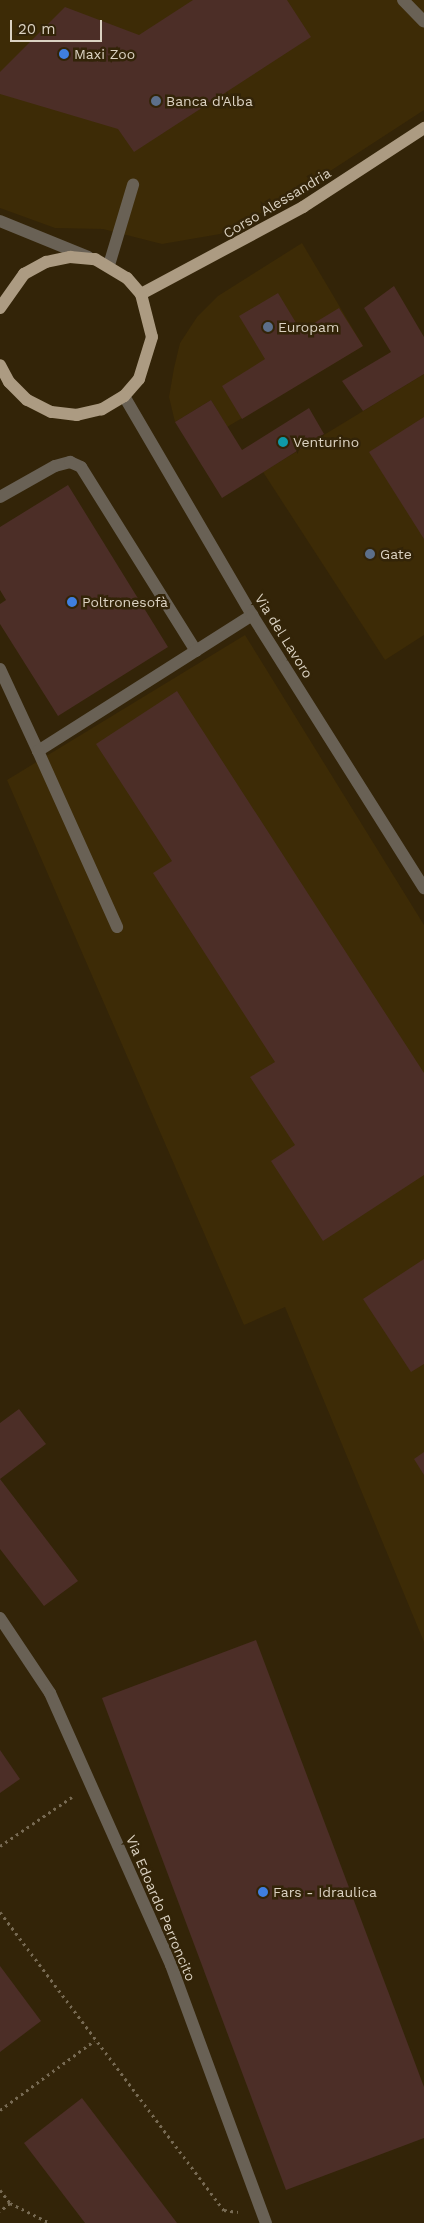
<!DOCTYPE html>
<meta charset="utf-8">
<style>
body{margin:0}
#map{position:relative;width:424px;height:2223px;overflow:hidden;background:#332408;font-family:"Work Sans",sans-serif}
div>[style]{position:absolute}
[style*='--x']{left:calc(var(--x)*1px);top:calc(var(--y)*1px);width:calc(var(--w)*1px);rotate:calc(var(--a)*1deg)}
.built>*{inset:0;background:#3d2b06}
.building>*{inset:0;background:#4c2e27}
.path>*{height:3px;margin-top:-1.5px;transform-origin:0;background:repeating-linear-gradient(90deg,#776a53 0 2.5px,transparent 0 6.5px)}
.service>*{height:12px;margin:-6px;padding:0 6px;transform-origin:6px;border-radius:6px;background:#696155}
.minor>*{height:12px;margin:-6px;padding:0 6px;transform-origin:6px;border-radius:6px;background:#696155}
.tertiary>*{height:12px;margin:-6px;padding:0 6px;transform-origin:6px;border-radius:6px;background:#696155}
.primary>*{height:12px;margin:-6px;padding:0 6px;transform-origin:6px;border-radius:6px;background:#ac9b82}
.dots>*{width:14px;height:14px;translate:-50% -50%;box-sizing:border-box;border:2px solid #332408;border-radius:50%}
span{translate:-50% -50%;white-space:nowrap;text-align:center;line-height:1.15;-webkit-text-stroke:5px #332408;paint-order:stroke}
.poi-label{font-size:14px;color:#dbd2c2}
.left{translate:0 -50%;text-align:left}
.street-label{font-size:14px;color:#dbd2c2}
.scale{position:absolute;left:10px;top:20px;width:92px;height:22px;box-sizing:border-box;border:2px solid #dbd2c2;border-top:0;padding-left:6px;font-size:15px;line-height:18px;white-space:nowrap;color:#dbd2c2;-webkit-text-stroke:4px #332408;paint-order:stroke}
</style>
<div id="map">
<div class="built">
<div style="clip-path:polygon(0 0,424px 0,424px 110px,284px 201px,220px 234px,162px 244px,103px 229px,55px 228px,0 208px)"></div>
<div style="clip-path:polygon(302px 243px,363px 346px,227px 427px,211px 400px,175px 422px,169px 397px,174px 368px,180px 343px,197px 317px,218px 296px)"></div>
<div style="clip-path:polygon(424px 374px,424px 635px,385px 660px,263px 472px)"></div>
<div style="clip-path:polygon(245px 635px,424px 925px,424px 1642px,285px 1307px,244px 1325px,7px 780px)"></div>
</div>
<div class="building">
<div style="clip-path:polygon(193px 0,287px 0,311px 37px,134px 152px,118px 129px,0 94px,0 72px,65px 7px,139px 35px)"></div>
<div style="clip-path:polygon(394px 286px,424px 337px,424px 374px,363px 411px,342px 381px,391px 352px,364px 308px)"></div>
<div style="clip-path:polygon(278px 293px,301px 331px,339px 308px,363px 346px,242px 419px,222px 386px,265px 359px,239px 316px)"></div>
<div style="clip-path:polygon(211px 400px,242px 450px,309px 408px,324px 434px,222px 498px,175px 422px)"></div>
<div style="clip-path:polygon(424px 417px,424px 539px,369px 452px)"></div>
<div style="clip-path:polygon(68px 485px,168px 647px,58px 716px,0 624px,0 604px,6px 600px,0 590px,0 527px)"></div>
<div style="clip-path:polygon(177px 691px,424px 1073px,424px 1175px,323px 1241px,271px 1161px,295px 1145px,250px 1077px,275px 1062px,153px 873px,172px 861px,96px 744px)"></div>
<div style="clip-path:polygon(424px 1259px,424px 1364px,411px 1372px,363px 1299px)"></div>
<div style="clip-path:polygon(19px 1409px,46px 1444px,0 1479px,78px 1581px,44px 1606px,0 1549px,0 1423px)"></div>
<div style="clip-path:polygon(424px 1452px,424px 1475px,414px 1459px)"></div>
<div style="clip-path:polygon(256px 1640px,424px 2087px,424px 2138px,286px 2190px,102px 1698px)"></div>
<div style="clip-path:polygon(0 1750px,20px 1779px,0 1793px)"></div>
<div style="clip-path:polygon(0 1966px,41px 2021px,0 2052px)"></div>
<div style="clip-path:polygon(82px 2098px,177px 2223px,85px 2223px,24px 2143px)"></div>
</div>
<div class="path">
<div style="--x:0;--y:1846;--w:87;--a:-34.2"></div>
<div style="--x:0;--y:1912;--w:373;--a:53.1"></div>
<div style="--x:224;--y:2210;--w:14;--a:8"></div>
<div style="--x:0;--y:2110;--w:117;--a:-36.3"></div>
<div style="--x:0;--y:2190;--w:16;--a:52"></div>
<div style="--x:10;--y:2203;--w:13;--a:141"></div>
<div style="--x:10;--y:2203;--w:45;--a:26.6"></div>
</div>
<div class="service">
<div style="--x:403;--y:0;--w:30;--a:46"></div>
<div style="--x:109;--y:265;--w:84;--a:-73.3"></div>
<div style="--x:0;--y:497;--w:63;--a:-29.4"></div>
<div style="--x:55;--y:466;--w:16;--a:-15"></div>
<div style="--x:70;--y:462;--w:12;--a:24"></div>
<div style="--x:81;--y:467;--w:217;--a:58"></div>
<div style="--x:0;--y:669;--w:90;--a:65.1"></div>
<div style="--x:38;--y:751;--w:254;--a:-32.4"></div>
<div style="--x:38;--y:751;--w:193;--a:65.8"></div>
</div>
<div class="minor">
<div style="--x:124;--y:396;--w:254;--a:59.7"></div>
<div style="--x:252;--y:615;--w:323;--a:57.8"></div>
<div style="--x:0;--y:1618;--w:90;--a:56.3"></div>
<div style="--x:50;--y:1693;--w:298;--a:66"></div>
<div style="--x:171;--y:1965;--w:275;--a:69.8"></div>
</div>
<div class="tertiary">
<div style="--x:0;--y:221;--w:95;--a:22.2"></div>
</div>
<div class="primary">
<div style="--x:141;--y:294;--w:184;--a:-28.2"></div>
<div style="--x:303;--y:207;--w:145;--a:-33.1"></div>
<div style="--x:0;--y:308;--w:42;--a:-54.8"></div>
<div style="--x:24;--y:274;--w:25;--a:-29"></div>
<div style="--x:46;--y:262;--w:25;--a:-12"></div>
<div style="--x:70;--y:257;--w:25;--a:5"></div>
<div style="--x:95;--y:259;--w:37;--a:31"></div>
<div style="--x:127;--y:278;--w:21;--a:49"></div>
<div style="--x:141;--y:294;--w:44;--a:75.7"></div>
<div style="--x:152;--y:337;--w:44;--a:107.2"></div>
<div style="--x:139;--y:379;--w:23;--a:131"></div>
<div style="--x:124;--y:396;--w:26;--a:149"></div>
<div style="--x:102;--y:409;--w:26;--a:167"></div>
<div style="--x:77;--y:415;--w:26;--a:-173"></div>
<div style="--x:51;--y:412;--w:27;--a:-153"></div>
<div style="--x:27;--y:400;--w:25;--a:-135"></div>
<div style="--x:9;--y:382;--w:19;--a:-118"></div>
</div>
<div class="dots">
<div style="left:64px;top:54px;background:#3f7fe0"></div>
<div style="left:156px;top:101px;background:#5c6f8a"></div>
<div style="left:268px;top:327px;background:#5c6f8a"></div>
<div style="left:283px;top:442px;background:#0f9aa8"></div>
<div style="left:370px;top:554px;background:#5c6f8a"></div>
<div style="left:72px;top:602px;background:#3f7fe0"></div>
<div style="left:263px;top:1892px;background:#3f7fe0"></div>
</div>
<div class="poi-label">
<span class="left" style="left:74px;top:54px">Maxi Zoo</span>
<span class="left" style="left:166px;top:101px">Banca d'Alba</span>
<span class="left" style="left:278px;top:327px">Europam</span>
<span class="left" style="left:293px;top:442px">Venturino</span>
<span class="left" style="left:380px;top:554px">Gate</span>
<span class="left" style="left:82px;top:602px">Poltronesofà</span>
<span class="left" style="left:273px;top:1892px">Fars - Idraulica</span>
</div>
<div class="street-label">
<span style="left:277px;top:203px;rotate:-31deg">Corso Alessandria</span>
<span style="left:284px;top:636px;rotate:58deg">Via del Lavoro</span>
<span style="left:161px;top:1908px;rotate:67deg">Via Edoardo Perroncito</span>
</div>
<div class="scale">20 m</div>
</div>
